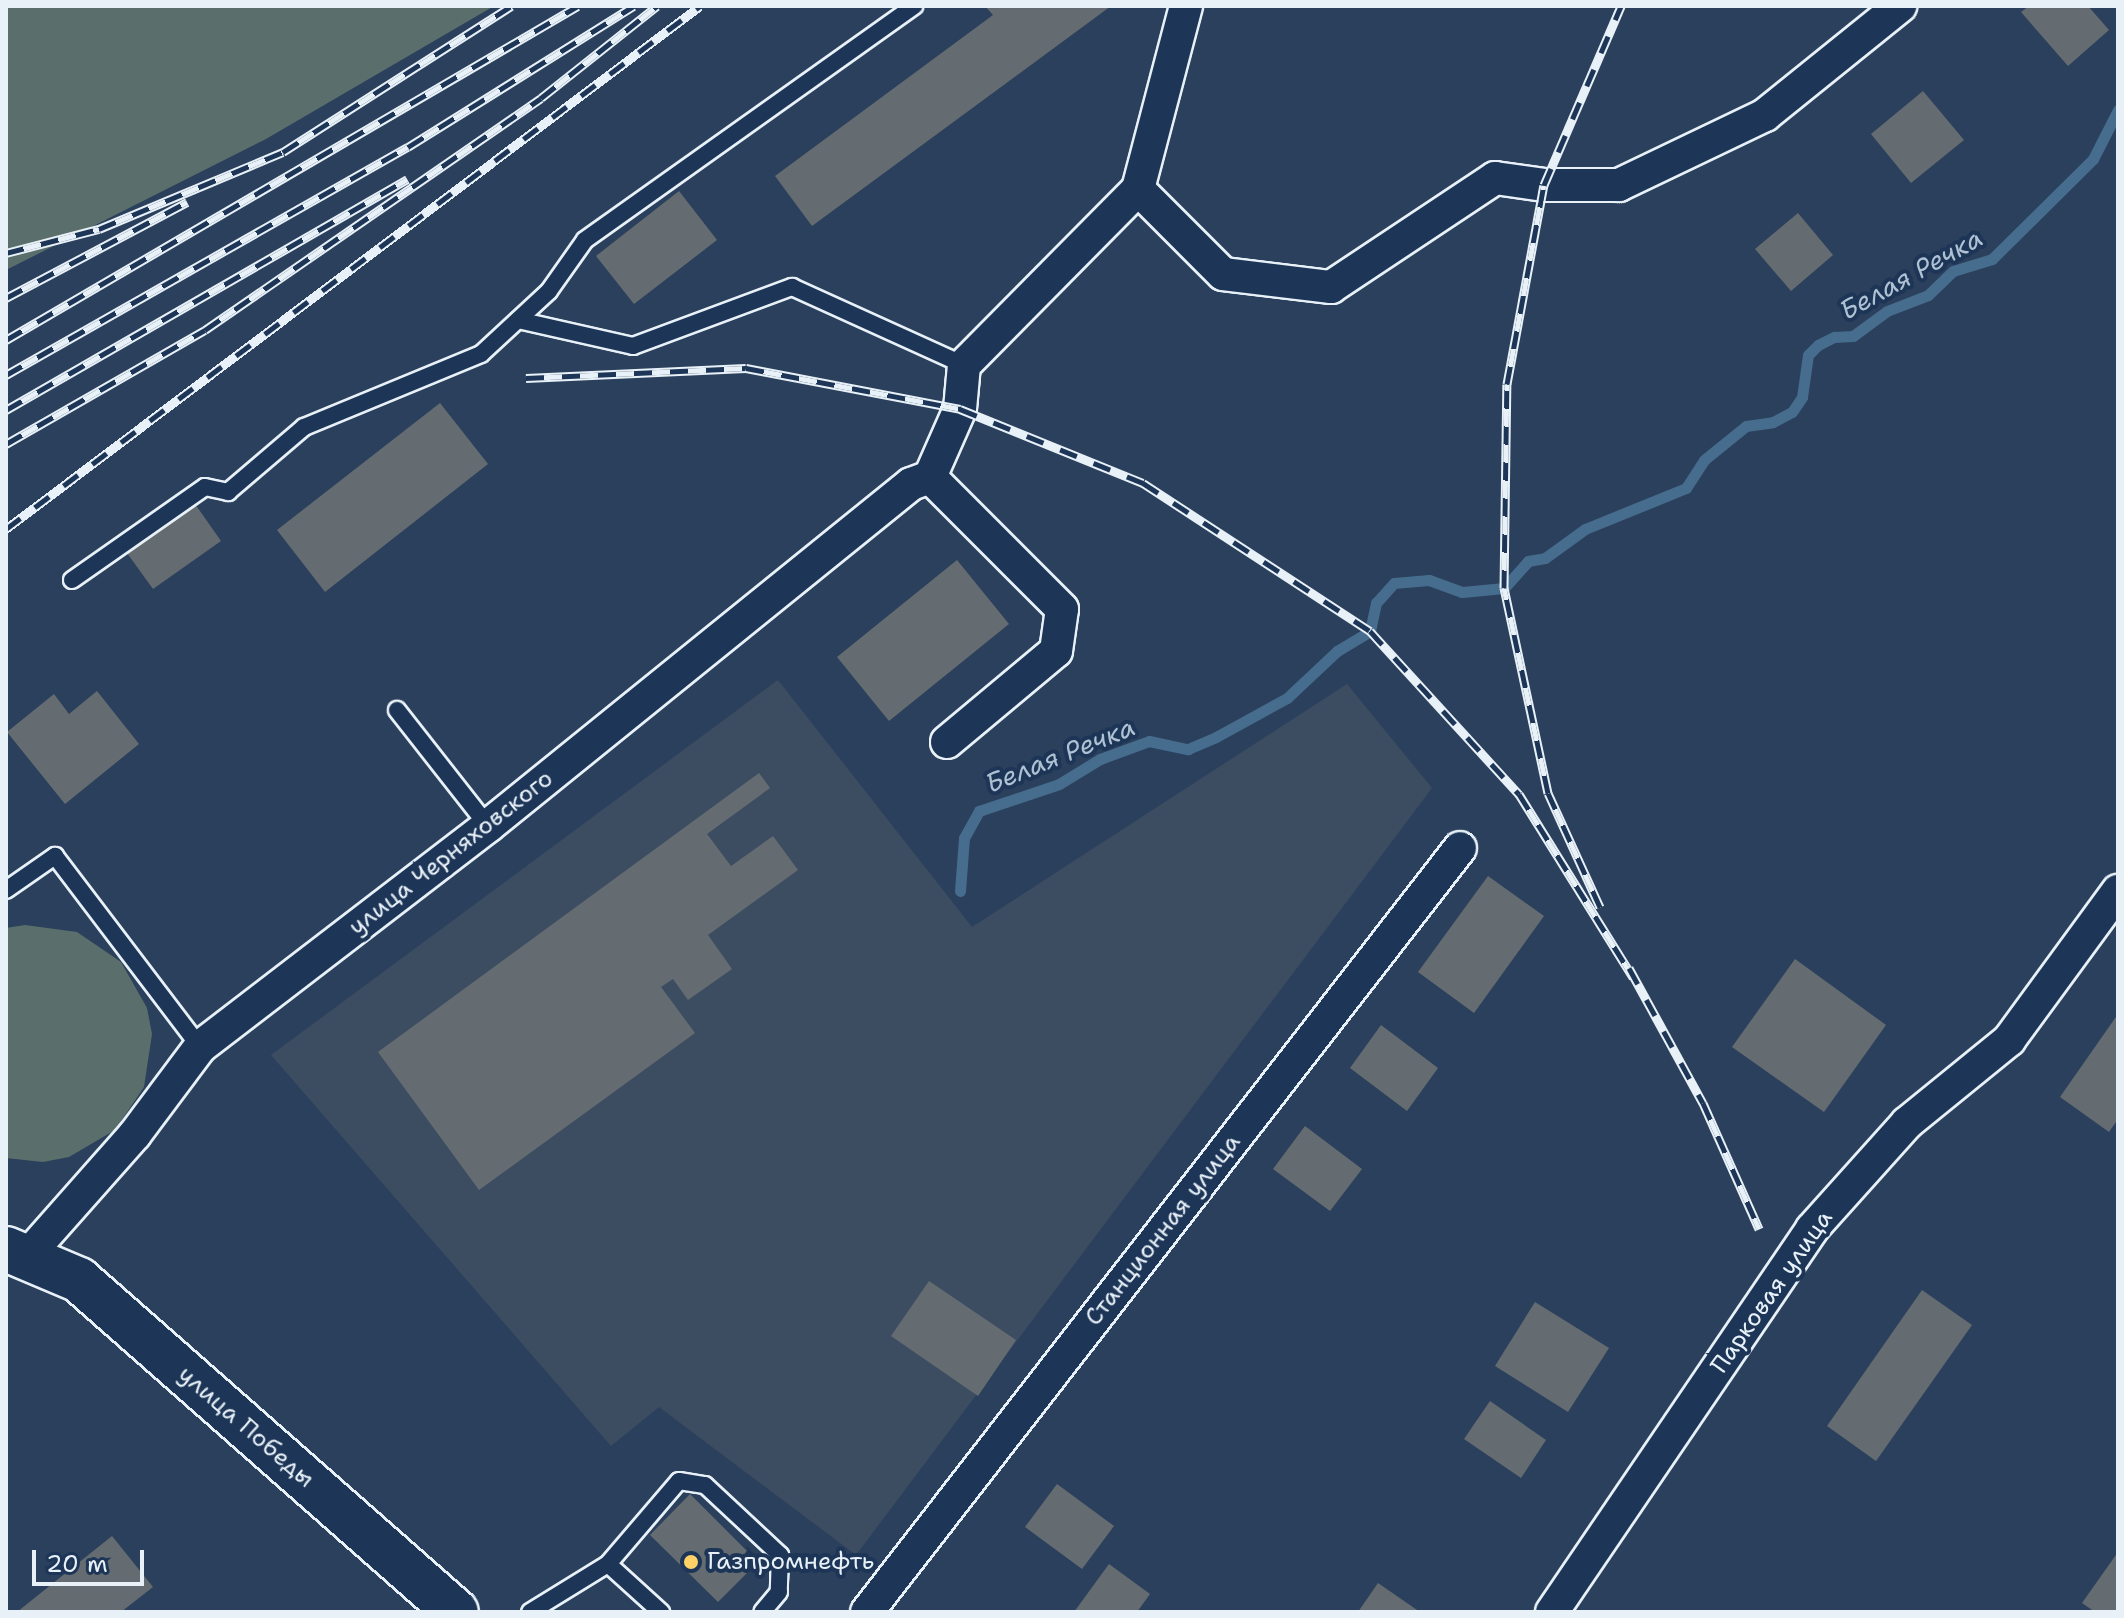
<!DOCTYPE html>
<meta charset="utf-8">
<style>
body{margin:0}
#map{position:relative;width:2124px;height:1618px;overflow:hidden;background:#2b405c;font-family:"Shantell Sans",sans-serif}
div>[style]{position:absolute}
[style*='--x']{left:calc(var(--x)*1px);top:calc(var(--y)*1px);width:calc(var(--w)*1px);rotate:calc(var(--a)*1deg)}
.built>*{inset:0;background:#3c4d62}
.green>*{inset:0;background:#5a6f6b}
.stream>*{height:11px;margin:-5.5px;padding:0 5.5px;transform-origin:5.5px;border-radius:5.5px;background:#466c8e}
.building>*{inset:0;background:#656c71}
.roads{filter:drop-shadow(2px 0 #e8f1f8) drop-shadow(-2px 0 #e8f1f8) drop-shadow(0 2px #e8f1f8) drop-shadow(0 -2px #e8f1f8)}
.lane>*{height:16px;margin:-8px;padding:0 8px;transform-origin:8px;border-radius:8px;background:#1d3557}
.street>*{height:32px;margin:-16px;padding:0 16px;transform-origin:16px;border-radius:16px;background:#1d3557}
.secondary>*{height:44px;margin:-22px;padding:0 22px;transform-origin:22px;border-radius:22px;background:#1d3557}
.rail>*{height:9px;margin-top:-4.5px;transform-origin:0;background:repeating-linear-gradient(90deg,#1d3557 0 18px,#e8f1f8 0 36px);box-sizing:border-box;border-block:2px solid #e8f1f8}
.dots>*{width:22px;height:22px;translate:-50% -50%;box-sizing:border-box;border:4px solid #1d3557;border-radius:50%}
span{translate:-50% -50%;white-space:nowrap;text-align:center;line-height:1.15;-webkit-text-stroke:8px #1d3557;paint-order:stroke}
.street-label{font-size:24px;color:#e8f1f8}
.poi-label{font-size:24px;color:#e8f1f8}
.left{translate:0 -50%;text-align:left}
.water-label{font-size:26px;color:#afc2d3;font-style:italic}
.frame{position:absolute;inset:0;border:8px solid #e8f1f8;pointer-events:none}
.scale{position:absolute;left:32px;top:1550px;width:112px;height:36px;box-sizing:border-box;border:4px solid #e8f1f8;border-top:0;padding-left:10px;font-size:24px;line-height:28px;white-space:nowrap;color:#e8f1f8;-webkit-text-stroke:6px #1d3557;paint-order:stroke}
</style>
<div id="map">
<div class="built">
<div style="clip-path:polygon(778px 680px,972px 927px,1347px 684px,1432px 788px,856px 1555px,659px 1407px,611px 1446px,271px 1055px)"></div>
</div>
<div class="green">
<div style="clip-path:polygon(6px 6px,494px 6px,266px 139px,6px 270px)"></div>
<div style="clip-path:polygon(25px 925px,77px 932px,121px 962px,147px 1008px,152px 1034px,144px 1087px,115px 1130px,69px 1157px,43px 1162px,6px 1158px,6px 928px)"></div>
</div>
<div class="stream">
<div style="--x:960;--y:891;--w:53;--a:-85.7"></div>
<div style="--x:964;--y:838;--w:31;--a:-61"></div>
<div style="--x:979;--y:811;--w:84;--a:-18.6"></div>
<div style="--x:1059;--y:784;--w:48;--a:-31.4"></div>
<div style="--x:1100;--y:759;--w:52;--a:-20.2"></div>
<div style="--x:1149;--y:741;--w:40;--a:12"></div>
<div style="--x:1188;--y:749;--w:30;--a:-23"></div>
<div style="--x:1216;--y:737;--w:81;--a:-28.8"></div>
<div style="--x:1287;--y:698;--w:69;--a:-43.2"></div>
<div style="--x:1337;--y:651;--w:39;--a:-31"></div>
<div style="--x:1370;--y:631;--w:29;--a:-78"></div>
<div style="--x:1376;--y:603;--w:27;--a:-48"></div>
<div style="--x:1394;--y:583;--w:35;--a:-5"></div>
<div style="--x:1429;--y:580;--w:35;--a:20"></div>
<div style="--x:1462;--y:592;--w:42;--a:-5.4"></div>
<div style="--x:1504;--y:588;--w:36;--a:-48"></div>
<div style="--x:1528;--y:561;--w:17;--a:-10"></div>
<div style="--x:1545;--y:558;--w:49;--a:-35.9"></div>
<div style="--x:1585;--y:529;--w:109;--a:-22.1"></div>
<div style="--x:1686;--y:488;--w:33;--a:-57"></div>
<div style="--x:1704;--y:460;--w:54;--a:-39"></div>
<div style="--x:1746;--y:426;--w:27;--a:-8"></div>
<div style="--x:1773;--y:422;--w:21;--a:-28"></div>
<div style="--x:1792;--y:412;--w:18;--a:-56"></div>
<div style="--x:1802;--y:397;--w:42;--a:-81.9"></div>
<div style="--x:1808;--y:355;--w:14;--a:-45"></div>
<div style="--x:1818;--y:345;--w:18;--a:-27"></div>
<div style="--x:1834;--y:337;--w:19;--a:-3"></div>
<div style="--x:1853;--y:336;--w:42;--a:-36.3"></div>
<div style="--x:1887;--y:311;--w:44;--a:-21.3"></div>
<div style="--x:1928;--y:295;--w:35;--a:-44"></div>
<div style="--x:1953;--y:271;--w:41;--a:-17.1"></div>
<div style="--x:1992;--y:259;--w:142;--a:-44.7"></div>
<div style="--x:2093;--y:159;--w:55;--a:-63"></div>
</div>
<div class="building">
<div style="clip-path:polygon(985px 6px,1111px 6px,812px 226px,775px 176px,993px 15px)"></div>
<div style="clip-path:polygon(2029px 6px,2088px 6px,2109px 30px,2068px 66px,2021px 12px)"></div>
<div style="clip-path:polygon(1923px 91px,1964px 140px,1911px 183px,1871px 134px)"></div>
<div style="clip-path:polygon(679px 191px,717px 240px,634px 304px,596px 256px)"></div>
<div style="clip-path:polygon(1798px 213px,1833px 255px,1791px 291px,1755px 249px)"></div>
<div style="clip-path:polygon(440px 403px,488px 464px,325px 592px,277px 530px)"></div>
<div style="clip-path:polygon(195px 504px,221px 541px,153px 589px,127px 553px)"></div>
<div style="clip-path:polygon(957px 560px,1009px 624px,889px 721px,837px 657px)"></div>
<div style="clip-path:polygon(97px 691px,139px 744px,65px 804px,7px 732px,54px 694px,69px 714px)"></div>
<div style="clip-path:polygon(759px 773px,770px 788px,707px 834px,731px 866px,773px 836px,798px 870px,708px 935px,732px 969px,688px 1000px,673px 979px,661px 987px,695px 1033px,479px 1190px,378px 1052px)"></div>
<div style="clip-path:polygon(1488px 876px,1544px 916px,1474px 1013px,1418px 972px)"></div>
<div style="clip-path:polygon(1795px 959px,1886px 1025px,1824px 1112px,1732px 1047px)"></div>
<div style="clip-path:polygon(2118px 1014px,2118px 1119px,2109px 1132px,2060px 1097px)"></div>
<div style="clip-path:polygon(1381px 1025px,1438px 1068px,1407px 1111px,1350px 1068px)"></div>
<div style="clip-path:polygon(1305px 1126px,1362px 1169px,1330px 1211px,1273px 1169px)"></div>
<div style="clip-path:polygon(929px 1281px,1016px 1340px,978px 1396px,891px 1336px)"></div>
<div style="clip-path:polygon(1922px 1290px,1972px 1325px,1876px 1461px,1827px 1426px)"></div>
<div style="clip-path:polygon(1535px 1302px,1609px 1348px,1568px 1412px,1495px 1366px)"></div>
<div style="clip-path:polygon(1490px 1401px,1546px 1440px,1521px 1478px,1464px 1439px)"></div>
<div style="clip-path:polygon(1057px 1484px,1114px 1526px,1082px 1569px,1025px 1527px)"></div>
<div style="clip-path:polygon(690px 1494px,758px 1562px,718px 1602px,650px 1535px)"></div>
<div style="clip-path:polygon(112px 1536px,153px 1587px,121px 1612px,17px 1612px)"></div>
<div style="clip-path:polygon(2118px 1552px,2118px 1612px,2095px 1612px,2082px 1603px)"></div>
<div style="clip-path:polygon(1109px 1564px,1150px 1594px,1137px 1612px,1074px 1612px)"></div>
<div style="clip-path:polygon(1378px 1583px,1420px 1612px,1358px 1612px)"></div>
</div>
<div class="roads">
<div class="lane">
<div style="--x:518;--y:320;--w:118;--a:12.7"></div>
<div style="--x:633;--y:346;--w:170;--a:-20.4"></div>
<div style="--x:792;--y:287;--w:189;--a:24.4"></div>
<div style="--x:72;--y:580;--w:162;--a:-35"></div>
<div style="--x:205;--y:487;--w:24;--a:12"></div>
<div style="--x:228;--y:492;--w:100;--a:-40.5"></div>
<div style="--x:304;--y:427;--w:191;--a:-22.4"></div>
<div style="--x:481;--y:354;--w:93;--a:-42.8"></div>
<div style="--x:549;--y:291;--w:62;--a:-54.8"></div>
<div style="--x:585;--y:240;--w:404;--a:-35.4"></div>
<div style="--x:397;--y:710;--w:147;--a:51.9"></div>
<div style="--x:6;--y:890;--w:60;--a:-34.8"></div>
<div style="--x:55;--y:856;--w:240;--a:52.8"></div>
<div style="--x:608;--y:1564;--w:109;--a:-49.5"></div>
<div style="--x:679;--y:1481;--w:26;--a:9"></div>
<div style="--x:705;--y:1485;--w:103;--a:43"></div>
<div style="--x:780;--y:1555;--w:37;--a:92"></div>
<div style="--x:779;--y:1592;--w:26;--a:130"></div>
<div style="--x:530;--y:1612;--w:92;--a:-31.6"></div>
<div style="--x:608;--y:1564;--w:72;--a:42.2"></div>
</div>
<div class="street">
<div style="--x:1138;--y:189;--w:120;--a:45"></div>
<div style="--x:1223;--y:274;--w:109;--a:6.9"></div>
<div style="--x:1331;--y:287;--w:197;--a:-33.6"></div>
<div style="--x:1495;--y:178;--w:49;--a:8.1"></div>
<div style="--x:1544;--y:185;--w:75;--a:0"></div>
<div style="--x:1619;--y:185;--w:162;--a:-25.6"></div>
<div style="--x:1765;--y:115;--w:174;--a:-38.9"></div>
<div style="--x:947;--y:742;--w:142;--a:-39.9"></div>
<div style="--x:1056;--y:651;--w:42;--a:-81.9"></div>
<div style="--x:1062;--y:609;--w:187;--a:-135"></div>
<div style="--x:930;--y:477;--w:74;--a:-66.2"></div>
<div style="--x:960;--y:409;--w:44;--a:-84.8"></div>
<div style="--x:964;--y:365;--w:247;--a:-45.3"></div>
<div style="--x:1138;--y:189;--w:189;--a:-75.3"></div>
<div style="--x:29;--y:1254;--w:160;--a:-48.5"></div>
<div style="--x:135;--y:1134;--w:109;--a:-53.2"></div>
<div style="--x:200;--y:1047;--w:363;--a:-37.5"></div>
<div style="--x:488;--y:826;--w:544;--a:-38.96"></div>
<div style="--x:911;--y:484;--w:20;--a:-20"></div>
<div style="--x:867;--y:1612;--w:967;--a:-52.18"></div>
<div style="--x:1552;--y:1612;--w:463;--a:-55.8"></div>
<div style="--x:1812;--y:1229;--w:142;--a:-48.1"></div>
<div style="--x:1907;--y:1123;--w:132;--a:-39.1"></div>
<div style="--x:2009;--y:1040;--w:185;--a:-53.8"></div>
</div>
<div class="secondary">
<div style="--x:6;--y:1249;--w:79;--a:23"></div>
<div style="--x:79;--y:1280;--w:502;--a:41.37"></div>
</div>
</div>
<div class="rail">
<div style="--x:6;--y:253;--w:96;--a:-14.5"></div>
<div style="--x:99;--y:229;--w:199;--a:-22.7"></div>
<div style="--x:283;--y:152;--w:271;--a:-32.6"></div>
<div style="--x:6;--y:298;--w:205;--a:-27.9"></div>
<div style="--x:6;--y:340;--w:662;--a:-30.28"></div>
<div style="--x:6;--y:375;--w:462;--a:-29.6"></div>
<div style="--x:408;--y:147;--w:266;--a:-32"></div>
<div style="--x:526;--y:378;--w:220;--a:-2.6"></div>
<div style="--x:746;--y:368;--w:218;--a:10.8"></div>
<div style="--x:960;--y:409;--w:197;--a:22"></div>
<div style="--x:1143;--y:483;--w:271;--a:33.1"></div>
<div style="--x:1370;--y:631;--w:221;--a:47.6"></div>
<div style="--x:1519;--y:794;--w:216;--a:58.1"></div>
<div style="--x:6;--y:410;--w:463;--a:-29.9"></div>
<div style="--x:6;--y:444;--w:229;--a:-29.8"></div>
<div style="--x:205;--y:330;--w:408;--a:-34.6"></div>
<div style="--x:541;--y:98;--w:148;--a:-38.4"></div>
<div style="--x:6;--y:529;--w:869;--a:-37"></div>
<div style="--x:1600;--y:907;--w:125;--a:-114.5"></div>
<div style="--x:1548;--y:793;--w:210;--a:-102.1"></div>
<div style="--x:1504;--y:588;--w:204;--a:-89.2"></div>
<div style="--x:1507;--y:384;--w:202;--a:-79.5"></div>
<div style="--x:1544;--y:185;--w:195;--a:-66.7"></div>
<div style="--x:1629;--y:968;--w:154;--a:61.3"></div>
<div style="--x:1703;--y:1103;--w:138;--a:66"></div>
</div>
<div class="dots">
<div style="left:691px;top:1562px;background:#ffd166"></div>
</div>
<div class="street-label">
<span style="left:451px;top:853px;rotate:-38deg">улица Черняховского</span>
<span style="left:1163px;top:1230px;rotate:-52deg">Станционная улица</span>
<span style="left:1772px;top:1292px;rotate:-55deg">Парковая улица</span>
<span style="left:246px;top:1427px;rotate:41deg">улица Победы</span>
</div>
<div class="poi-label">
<span class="left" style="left:707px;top:1562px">Газпромнефть</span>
</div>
<div class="water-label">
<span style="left:1911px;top:274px;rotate:-29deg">Белая Речка</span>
<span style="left:1060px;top:755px;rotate:-22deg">Белая Речка</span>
</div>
<div class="frame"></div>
<div class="scale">20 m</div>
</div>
